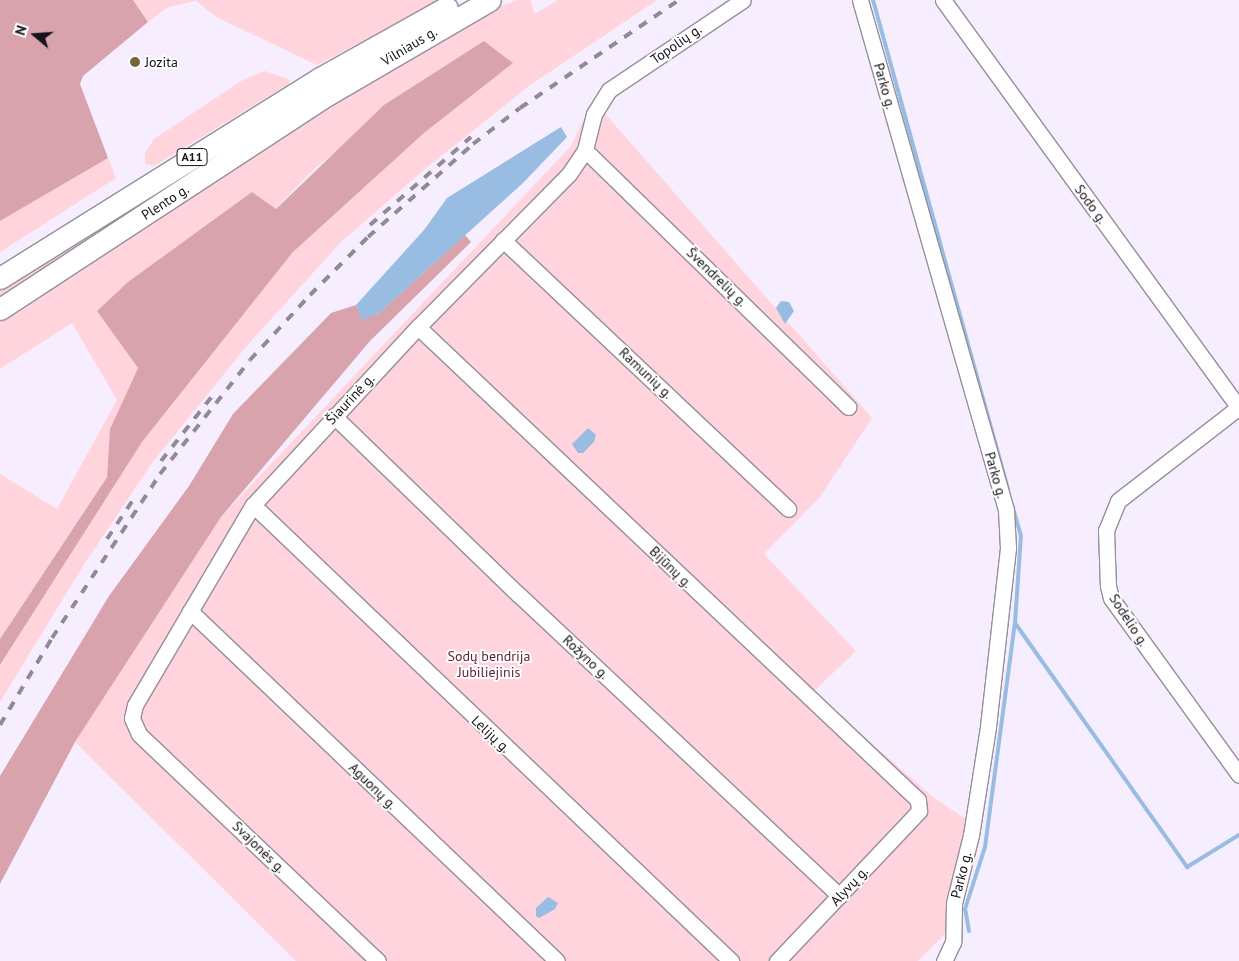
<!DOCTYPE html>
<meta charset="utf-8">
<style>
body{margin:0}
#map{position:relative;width:1239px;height:961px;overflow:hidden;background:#f6eefe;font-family:"PT Sans",sans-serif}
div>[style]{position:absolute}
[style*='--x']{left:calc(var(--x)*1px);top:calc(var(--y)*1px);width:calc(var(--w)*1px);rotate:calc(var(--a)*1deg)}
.green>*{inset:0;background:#ffd4dc}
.forest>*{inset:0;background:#d9a3ad}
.water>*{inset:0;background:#99bde2}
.stream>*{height:4px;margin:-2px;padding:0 2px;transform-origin:2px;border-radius:2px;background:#99bde2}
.roads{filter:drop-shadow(1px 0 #958e9c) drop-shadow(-1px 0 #958e9c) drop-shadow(0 1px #958e9c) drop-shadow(0 -1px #958e9c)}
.minor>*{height:15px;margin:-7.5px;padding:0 7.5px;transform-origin:7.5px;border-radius:7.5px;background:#fff}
.highway>*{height:21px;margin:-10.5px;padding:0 10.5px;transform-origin:10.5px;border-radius:10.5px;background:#fff}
.rail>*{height:4px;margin-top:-2px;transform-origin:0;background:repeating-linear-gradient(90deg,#908a96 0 9px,transparent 0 18px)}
.dots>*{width:14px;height:14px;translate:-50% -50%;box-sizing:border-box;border:2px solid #fff;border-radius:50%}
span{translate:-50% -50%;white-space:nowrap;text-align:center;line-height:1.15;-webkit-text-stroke:4px #fff;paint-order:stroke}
.shield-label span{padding:1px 4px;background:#fff;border:1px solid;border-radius:4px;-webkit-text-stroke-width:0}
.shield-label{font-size:12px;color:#151218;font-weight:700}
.street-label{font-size:14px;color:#151218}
.poi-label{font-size:14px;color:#151218}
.left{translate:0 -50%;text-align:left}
.park-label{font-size:14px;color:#5e1d30}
.north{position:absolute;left:10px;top:10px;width:50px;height:50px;-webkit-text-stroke:4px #fff;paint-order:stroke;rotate:288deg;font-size:14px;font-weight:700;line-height:20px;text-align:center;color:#151218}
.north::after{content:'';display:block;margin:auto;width:18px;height:22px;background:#151218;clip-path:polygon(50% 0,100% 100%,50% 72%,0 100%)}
</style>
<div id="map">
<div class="green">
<div style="clip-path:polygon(133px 0,442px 0,317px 65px,218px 18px,196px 1px,168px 7px,148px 22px)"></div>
<div style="clip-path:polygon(517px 0,530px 0,535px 14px,558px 0,657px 0,529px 86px,425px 169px,341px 242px,245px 348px,152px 463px,83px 566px,0 702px,0 665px,142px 442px,293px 252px,424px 133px,512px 62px,484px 41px,315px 168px,275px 209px,98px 311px,138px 368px,110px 429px,107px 476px,0 639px,0 474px,57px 509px,117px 400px,72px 323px,0 369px,0 323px,246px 154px,475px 16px)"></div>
<div style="clip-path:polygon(265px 71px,290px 80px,289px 84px,154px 166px,145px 164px,145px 153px,154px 139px,241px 81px)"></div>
<div style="clip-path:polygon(304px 97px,0 302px,0 288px)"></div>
<div style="clip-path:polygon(593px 100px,872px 418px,820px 497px,764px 554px,856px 651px,813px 692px,933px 797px,967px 820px,950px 892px,945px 934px,918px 961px,296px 961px,75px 742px,221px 517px,571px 146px)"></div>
<div style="clip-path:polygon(108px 158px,116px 178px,0 252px,0 221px)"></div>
</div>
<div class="forest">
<div style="clip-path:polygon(0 0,133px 0,148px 22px,83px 76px,80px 84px,108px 158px,0 221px)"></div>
<div style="clip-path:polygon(484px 41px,513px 63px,424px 133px,293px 252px,142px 442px,0 665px,0 639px,107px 477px,110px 429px,138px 368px,97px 311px,128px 282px,252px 192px,276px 209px,384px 105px)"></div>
<div style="clip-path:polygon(465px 235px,471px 242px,370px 341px,221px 517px,75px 742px,0 884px,0 776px,109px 596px,189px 486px,233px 414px,331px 313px,356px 305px,362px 319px,379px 313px)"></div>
</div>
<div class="water">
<div style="clip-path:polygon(561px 127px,567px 137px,523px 183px,379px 313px,362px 320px,356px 305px,424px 230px,447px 198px)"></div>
<div style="clip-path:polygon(781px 301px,789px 302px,794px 311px,785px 324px,776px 308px)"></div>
<div style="clip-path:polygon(588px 428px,596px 435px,594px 442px,583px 453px,578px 453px,572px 444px)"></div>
<div style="clip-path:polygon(548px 897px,558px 903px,555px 909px,539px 918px,536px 916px,536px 908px)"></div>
</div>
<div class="stream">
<div style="--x:873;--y:0;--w:507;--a:74.57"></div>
<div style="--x:1015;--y:623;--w:299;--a:54.8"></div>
<div style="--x:1187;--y:867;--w:61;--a:-31.6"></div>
<div style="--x:969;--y:931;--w:22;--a:-100"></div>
<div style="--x:965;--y:909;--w:65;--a:-72.1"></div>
<div style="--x:985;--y:847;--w:226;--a:-82.4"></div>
<div style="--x:1015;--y:623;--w:87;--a:-86.1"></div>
<div style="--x:1021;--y:536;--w:32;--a:-106"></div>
</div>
<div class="roads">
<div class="minor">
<div style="--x:860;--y:0;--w:530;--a:74.02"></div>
<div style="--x:1006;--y:510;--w:38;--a:87"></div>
<div style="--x:1008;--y:548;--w:180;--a:96.4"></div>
<div style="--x:988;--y:727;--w:109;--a:98.9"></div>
<div style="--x:971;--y:835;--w:70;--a:104"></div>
<div style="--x:954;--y:903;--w:39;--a:91"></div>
<div style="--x:953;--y:942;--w:21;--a:115"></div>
<div style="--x:943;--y:0;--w:504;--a:54.04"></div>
<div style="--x:585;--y:150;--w:368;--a:44.3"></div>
<div style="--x:503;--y:240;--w:392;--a:43.3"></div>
<div style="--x:418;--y:327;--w:688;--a:43.41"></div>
<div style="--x:918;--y:800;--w:11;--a:85"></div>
<div style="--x:919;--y:811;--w:207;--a:133.4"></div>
<div style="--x:1239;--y:407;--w:153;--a:142.2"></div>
<div style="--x:1118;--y:501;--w:31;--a:112"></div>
<div style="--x:1106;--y:530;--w:56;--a:88"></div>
<div style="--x:1108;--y:586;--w:12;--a:76"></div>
<div style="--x:1111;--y:598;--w:218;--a:54.1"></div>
<div style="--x:334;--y:416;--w:256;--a:44.1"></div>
<div style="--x:518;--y:594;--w:441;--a:43.2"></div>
<div style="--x:253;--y:505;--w:661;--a:43.65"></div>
<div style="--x:190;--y:611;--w:507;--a:43.64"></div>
<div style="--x:378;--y:961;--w:330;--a:-136.5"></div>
<div style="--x:139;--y:734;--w:17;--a:-114"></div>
<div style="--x:132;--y:718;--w:13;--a:-77"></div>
<div style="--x:135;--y:705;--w:232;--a:-59.5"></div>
<div style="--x:253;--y:505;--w:243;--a:-47.2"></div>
<div style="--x:418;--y:327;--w:215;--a:-45.4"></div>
<div style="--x:569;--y:174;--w:29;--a:-56"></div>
<div style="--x:585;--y:150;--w:37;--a:-76"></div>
<div style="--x:594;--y:114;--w:28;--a:-58"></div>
<div style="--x:609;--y:90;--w:161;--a:-33.9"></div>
</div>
<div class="highway">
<div style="--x:0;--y:278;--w:377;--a:-32"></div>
<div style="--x:320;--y:78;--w:145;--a:-29.2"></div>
<div style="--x:0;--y:309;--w:393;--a:-33.2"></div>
<div style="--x:329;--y:94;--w:186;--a:-30.3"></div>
</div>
</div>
<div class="rail">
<div style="--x:370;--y:225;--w:134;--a:-41.1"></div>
<div style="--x:161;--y:461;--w:85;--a:-51.7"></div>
<div style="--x:107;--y:539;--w:50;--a:-56.3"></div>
<div style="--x:0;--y:725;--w:101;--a:-59.1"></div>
<div style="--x:52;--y:638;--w:196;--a:-56.6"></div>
<div style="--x:160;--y:474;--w:145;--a:-51.7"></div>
<div style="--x:250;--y:360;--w:88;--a:-47.3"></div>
<div style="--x:310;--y:295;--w:82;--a:-45"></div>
<div style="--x:368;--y:237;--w:140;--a:-41.5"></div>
<div style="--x:473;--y:144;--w:59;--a:-37.5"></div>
<div style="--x:520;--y:108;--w:192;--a:-34.2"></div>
</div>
<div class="dots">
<div style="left:135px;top:62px;background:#756634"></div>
</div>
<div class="shield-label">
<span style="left:192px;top:157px">A11</span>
</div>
<div class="street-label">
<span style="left:676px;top:44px;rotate:-35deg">Topolių g.</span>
<span style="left:409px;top:46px;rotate:-31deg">Vilniaus g.</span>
<span style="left:885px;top:86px;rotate:74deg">Parko g.</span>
<span style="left:165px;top:202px;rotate:-33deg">Plento g.</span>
<span style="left:1091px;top:204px;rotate:54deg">Sodo g.</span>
<span style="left:717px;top:277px;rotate:44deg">Švendrelių g.</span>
<span style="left:646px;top:373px;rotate:43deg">Ramunių g.</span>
<span style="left:350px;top:399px;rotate:-47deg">Šiaurinė g.</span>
<span style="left:996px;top:475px;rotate:74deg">Parko g.</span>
<span style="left:671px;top:567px;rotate:44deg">Bijūnų g.</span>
<span style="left:1129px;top:620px;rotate:57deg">Sodelio g.</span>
<span style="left:586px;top:657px;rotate:43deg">Rožyno g.</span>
<span style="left:491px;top:734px;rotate:43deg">Lelijų g.</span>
<span style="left:373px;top:786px;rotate:44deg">Aguonų g.</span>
<span style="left:259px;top:847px;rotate:44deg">Svajonės g.</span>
<span style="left:961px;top:875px;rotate:-76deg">Parko g.</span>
<span style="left:849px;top:886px;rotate:-47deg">Alyvų g.</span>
</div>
<div class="poi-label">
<span class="left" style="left:145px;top:62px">Jozita</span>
</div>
<div class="park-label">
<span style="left:489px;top:664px">Sodų bendrija<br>Jubiliejinis</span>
</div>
<div class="north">N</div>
</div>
